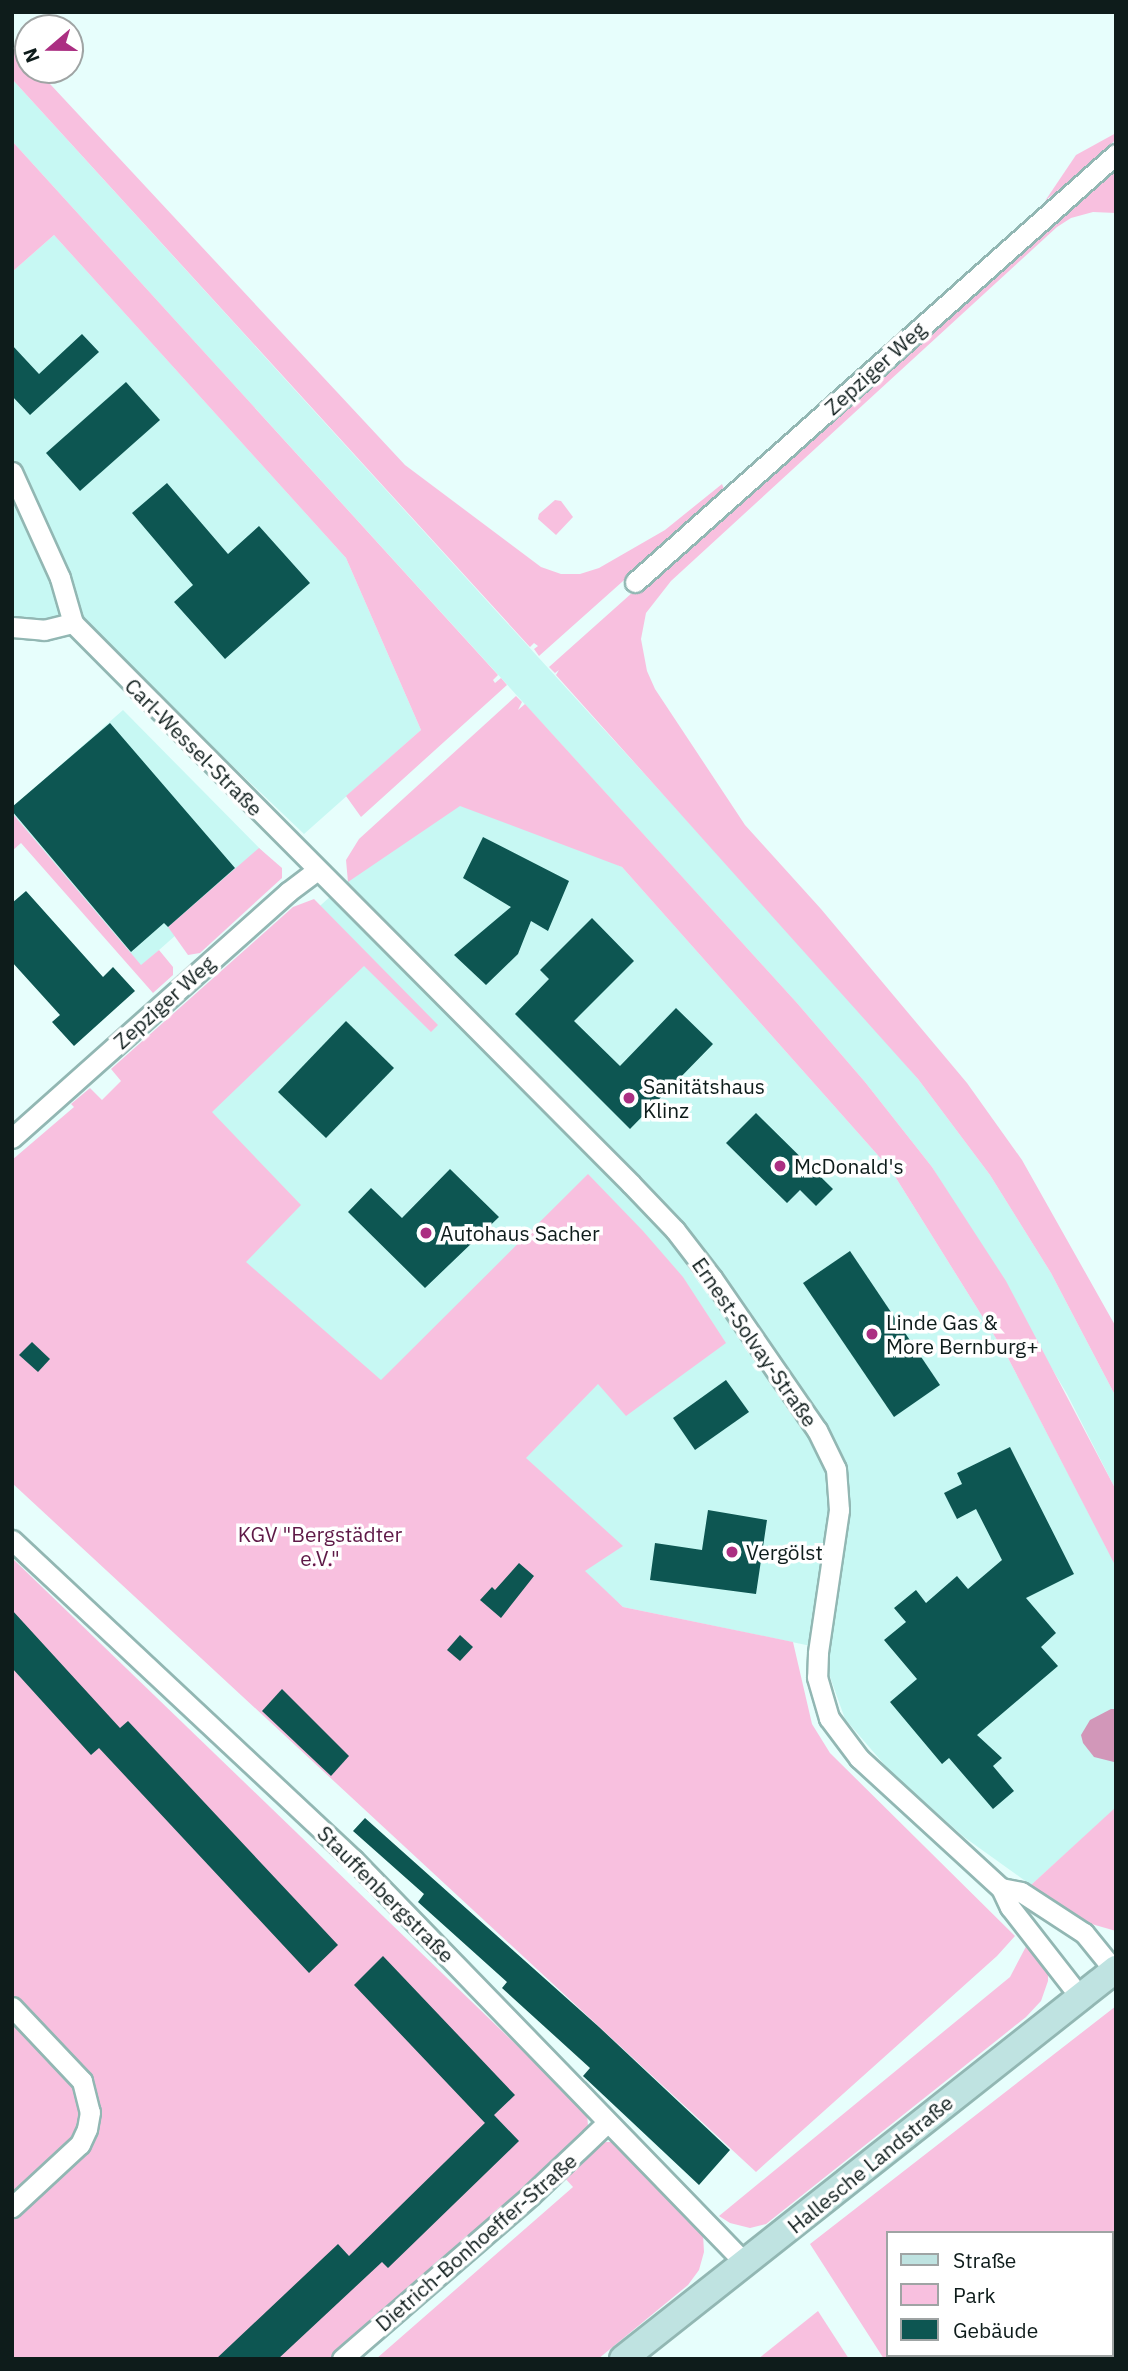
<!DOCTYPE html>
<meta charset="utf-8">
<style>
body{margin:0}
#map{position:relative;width:1128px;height:2371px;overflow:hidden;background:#e7fefc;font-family:"IBM Plex Sans",sans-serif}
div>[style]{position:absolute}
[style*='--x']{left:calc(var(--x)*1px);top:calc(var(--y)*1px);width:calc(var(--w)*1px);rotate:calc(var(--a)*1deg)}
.built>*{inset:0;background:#c7f8f3}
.green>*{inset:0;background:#f8c0df}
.water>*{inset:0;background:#d297b9}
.building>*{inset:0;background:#0d5652}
.roads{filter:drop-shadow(2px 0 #92b7b3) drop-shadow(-2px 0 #92b7b3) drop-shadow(0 2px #92b7b3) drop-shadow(0 -2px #92b7b3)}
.street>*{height:19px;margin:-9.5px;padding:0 9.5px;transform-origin:9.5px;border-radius:9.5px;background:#fff}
.secondary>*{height:26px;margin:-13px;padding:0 13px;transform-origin:13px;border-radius:13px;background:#bfe3e1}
.dots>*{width:19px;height:19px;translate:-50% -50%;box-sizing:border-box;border:4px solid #fff;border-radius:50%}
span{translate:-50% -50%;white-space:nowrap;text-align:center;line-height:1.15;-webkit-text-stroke:7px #fff;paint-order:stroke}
.street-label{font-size:21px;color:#0e1c1b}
.poi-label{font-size:21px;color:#0e1c1b}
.left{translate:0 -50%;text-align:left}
.park-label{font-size:21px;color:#5e1947}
.frame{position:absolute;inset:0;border:14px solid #0e1c1b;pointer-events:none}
.legend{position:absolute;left:886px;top:2231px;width:228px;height:126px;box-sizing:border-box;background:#fff;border:2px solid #9fa4a4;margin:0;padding:9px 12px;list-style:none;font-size:21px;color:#0e1c1b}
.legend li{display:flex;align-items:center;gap:14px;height:35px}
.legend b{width:35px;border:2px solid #9fa4a4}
.north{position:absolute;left:14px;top:14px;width:70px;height:70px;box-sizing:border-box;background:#fff;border:2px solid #9fa4a4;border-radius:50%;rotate:250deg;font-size:19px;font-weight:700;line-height:28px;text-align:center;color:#0e1c1b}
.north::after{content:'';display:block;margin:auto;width:24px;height:32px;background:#ab2f82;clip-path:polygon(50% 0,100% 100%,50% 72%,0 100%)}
</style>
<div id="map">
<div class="built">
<div style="clip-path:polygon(12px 79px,842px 991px,918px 1079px,990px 1175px,1051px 1273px,1116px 1397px,1116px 1490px,1067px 1394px,932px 1167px,865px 1082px,797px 1003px,12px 141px)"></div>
<div style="clip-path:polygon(54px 235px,346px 558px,421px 730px,304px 834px,82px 622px,12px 616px,12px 272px)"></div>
<div style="clip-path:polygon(123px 710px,266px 855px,141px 966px,12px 813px,12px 808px)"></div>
<div style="clip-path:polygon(451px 787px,622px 867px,891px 1170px,1007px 1356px,1116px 1566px,1116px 1808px,1031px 1885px,964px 1837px,889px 1770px,845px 1719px,829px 1674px,830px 1650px,623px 1607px,86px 1118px)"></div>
</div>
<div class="green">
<div style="clip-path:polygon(12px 43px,28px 60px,28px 70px,37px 70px,405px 465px,541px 567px,561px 574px,580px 574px,599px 568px,665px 530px,722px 484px,726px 494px,696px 516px,539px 656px,534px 649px,538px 646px,534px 643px,530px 647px,12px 79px)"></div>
<div style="clip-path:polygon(1116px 133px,1116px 139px,1101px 155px,1045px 201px,1076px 155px)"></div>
<div style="clip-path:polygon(12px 141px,498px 675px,493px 680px,495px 683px,501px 678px,507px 685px,361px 817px,346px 796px,421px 730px,346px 558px,54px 235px,12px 272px)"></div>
<div style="clip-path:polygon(1116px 161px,1116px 213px,1093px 212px,1071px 218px,1057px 227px,671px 581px,646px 613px,641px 639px,647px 671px,655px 689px,745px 825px,821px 909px,967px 1083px,1022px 1160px,1116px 1327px,1116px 1397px,1051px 1273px,990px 1175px,918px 1079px,556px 675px,559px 670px,555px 673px,549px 667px)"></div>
<div style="clip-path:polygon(555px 500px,561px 501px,573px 517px,556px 535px,538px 519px,539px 514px)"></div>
<div style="clip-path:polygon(516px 696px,522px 702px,518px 710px,525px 704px,797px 1003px,865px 1082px,932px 1167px,1006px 1281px,1116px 1490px,1116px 1567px,1007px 1356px,891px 1170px,622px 867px,460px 806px,348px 882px,346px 860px,359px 839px)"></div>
<div style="clip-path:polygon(12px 813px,141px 965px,159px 950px,173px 967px,173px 975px,153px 993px,21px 843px,12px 851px)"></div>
<div style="clip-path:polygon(259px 848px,282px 868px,282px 878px,200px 953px,188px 955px,168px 927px)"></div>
<div style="clip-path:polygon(314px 899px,438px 1025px,431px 1032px,364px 966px,212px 1112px,301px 1205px,246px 1262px,381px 1380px,588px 1174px,643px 1231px,683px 1277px,726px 1343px,626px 1416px,598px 1384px,526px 1458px,623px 1546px,585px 1571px,623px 1607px,793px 1642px,812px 1724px,830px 1753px,1015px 1936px,997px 1956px,756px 2172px,12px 1483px,12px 1160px,74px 1107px,71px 1104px,90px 1088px,102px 1100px,121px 1081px,111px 1069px,293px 907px)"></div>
<div style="clip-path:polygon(12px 1558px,587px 2113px,588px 2126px,583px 2138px,333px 2359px,12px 2359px)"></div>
<div style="clip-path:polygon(1116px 1807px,1116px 1931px,1081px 1921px,1031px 1885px)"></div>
<div style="clip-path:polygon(1031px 1937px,1048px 1963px,1048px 1981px,1041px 2001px,1026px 2017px,766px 2224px,750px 2228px,730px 2223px,719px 2216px,1010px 1977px)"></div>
<div style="clip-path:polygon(evenodd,1116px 2006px,1116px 2359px,884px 2359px,810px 2244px,1116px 2006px,888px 2233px,1112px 2233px,1112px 2355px,888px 2355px,888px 2233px)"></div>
<div style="clip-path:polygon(606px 2142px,615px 2142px,703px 2234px,704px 2252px,699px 2270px,688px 2285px,598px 2359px,376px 2359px,573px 2187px,563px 2176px,593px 2148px)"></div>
<div style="clip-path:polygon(818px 2311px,849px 2359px,758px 2359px)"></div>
</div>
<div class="water">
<div style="clip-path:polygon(1111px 1709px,1116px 1709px,1114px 1762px,1094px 1757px,1083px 1743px,1081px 1735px,1090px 1720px)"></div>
</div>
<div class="building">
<div style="clip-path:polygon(82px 334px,99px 352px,30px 415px,12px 396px,12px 345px,39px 374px)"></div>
<div style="clip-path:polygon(126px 382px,160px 420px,80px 491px,46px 453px)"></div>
<div style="clip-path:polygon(167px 483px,228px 554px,259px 526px,310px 583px,225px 659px,174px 602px,193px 585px,132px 513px)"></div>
<div style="clip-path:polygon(110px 723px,235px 868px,168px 927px,164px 923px,131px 952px,12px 811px,12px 807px)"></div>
<div style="clip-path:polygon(483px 837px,569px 881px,548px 931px,531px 921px,518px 954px,486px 985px,454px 955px,511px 907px,463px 878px)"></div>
<div style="clip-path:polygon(26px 891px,103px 977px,113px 967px,135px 991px,74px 1046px,52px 1022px,60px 1015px,12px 962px,12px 903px)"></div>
<div style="clip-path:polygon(592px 918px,634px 961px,574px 1021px,620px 1066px,676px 1008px,713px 1044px,630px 1129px,515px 1014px,549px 979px,540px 970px)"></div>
<div style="clip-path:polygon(346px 1021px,394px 1068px,326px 1138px,278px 1092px)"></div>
<div style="clip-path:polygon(756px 1113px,833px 1189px,816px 1206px,800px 1190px,787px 1203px,726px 1143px)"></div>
<div style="clip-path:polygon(450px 1169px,499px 1217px,425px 1288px,348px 1212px,371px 1188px,402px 1218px)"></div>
<div style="clip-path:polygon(850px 1251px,940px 1385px,894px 1417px,803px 1283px)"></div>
<div style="clip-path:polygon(32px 1342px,50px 1359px,38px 1372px,19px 1355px)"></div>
<div style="clip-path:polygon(726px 1380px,749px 1412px,695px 1450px,673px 1418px)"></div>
<div style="clip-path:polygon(1010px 1447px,1074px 1574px,1026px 1598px,1056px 1633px,1041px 1647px,1058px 1666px,977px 1735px,1002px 1758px,993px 1766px,1014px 1791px,993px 1809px,949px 1758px,942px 1764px,890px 1702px,917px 1679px,884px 1640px,906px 1622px,894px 1608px,916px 1590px,926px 1603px,957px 1576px,968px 1589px,1002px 1560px,976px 1509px,957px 1519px,944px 1493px,962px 1484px,957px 1473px)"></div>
<div style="clip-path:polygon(708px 1510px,767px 1520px,756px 1594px,650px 1580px,655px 1543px,702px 1550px)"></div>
<div style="clip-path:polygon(519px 1563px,534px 1576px,501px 1618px,480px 1600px,492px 1587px,495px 1590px)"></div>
<div style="clip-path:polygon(12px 1610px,120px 1728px,128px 1721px,338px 1945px,309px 1973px,99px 1748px,91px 1755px,12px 1668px)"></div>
<div style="clip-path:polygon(460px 1635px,473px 1647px,460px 1661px,447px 1650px)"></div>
<div style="clip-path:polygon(282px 1689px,349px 1756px,331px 1776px,262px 1711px)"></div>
<div style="clip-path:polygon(365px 1818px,599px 2027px,730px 2150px,699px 2185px,583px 2076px,590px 2068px,502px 1988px,507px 1982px,418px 1902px,424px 1894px,353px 1831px)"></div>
<div style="clip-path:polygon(383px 1956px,515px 2095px,494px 2115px,519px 2141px,388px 2268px,382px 2262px,278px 2359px,216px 2359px,338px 2244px,349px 2256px,492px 2116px,485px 2123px,354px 1985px)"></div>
</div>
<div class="roads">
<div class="street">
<div style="--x:12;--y:472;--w:116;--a:65.6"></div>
<div style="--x:60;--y:578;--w:47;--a:73.9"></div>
<div style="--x:73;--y:623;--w:791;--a:45.15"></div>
<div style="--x:631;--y:1184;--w:64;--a:46.3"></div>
<div style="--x:675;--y:1230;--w:61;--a:52.4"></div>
<div style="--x:712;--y:1278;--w:185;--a:55.4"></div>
<div style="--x:817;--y:1430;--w:43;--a:64"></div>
<div style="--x:836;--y:1469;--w:41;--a:85.8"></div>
<div style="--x:839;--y:1510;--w:145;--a:98.4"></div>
<div style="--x:818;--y:1653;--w:24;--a:92"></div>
<div style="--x:817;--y:1677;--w:43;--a:73.7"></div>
<div style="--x:829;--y:1718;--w:50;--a:53.1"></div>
<div style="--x:859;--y:1758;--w:193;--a:42.5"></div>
<div style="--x:1001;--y:1888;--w:21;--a:65"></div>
<div style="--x:1010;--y:1907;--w:114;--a:52.1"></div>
<div style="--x:635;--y:582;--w:644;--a:-41.66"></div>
<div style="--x:12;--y:627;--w:32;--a:5"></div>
<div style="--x:44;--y:630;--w:30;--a:-14"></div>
<div style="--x:12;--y:1138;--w:370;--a:-41.7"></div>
<div style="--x:288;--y:892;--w:36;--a:-37"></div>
<div style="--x:12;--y:1540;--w:467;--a:43.1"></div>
<div style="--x:353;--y:1859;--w:563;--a:45.86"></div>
<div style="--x:1001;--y:1888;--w:20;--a:11"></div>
<div style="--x:1021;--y:1892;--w:75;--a:33.1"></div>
<div style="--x:1084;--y:1933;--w:48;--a:51"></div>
<div style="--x:12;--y:2007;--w:102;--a:46.6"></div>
<div style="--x:82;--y:2081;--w:32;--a:76"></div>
<div style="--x:90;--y:2112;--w:17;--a:100"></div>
<div style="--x:87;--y:2129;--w:17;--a:115"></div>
<div style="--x:80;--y:2144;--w:93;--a:137.2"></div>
<div style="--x:342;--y:2359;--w:250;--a:-40.9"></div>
<div style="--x:531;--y:2195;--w:105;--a:-43.5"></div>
</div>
<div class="secondary">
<div style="--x:623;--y:2359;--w:629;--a:-38.35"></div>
</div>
</div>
<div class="dots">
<div style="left:629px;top:1098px;background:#ab2f82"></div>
<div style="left:780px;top:1166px;background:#ab2f82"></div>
<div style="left:426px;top:1233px;background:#ab2f82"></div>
<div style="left:872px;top:1334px;background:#ab2f82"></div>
<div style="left:732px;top:1552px;background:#ab2f82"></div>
</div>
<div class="street-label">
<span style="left:875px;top:368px;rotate:-42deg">Zepziger Weg</span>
<span style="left:194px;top:747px;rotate:45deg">Carl-Wessel-Straße</span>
<span style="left:164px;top:1002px;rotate:-42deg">Zepziger Weg</span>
<span style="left:755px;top:1342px;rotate:55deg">Ernest-Solvay-Straße</span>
<span style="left:386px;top:1894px;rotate:45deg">Stauffenbergstraße</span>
<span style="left:870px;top:2164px;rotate:-39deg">Hallesche Landstraße</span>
<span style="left:476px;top:2242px;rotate:-41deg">Dietrich-Bonhoeffer-Straße</span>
</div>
<div class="poi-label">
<span class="left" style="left:643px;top:1098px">Sanitätshaus<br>Klinz</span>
<span class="left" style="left:794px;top:1166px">McDonald's</span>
<span class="left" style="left:440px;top:1233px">Autohaus Sacher</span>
<span class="left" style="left:886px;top:1334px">Linde Gas &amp;<br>More Bernburg+</span>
<span class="left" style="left:746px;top:1552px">Vergölst</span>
</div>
<div class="park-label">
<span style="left:320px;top:1546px">KGV "Bergstädter<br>e.V."</span>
</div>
<div class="frame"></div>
<ul class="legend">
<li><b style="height:9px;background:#bfe3e1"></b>Straße</li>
<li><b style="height:19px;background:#f8c0df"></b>Park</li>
<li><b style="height:19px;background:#0d5652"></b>Gebäude</li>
</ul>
<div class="north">N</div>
</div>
